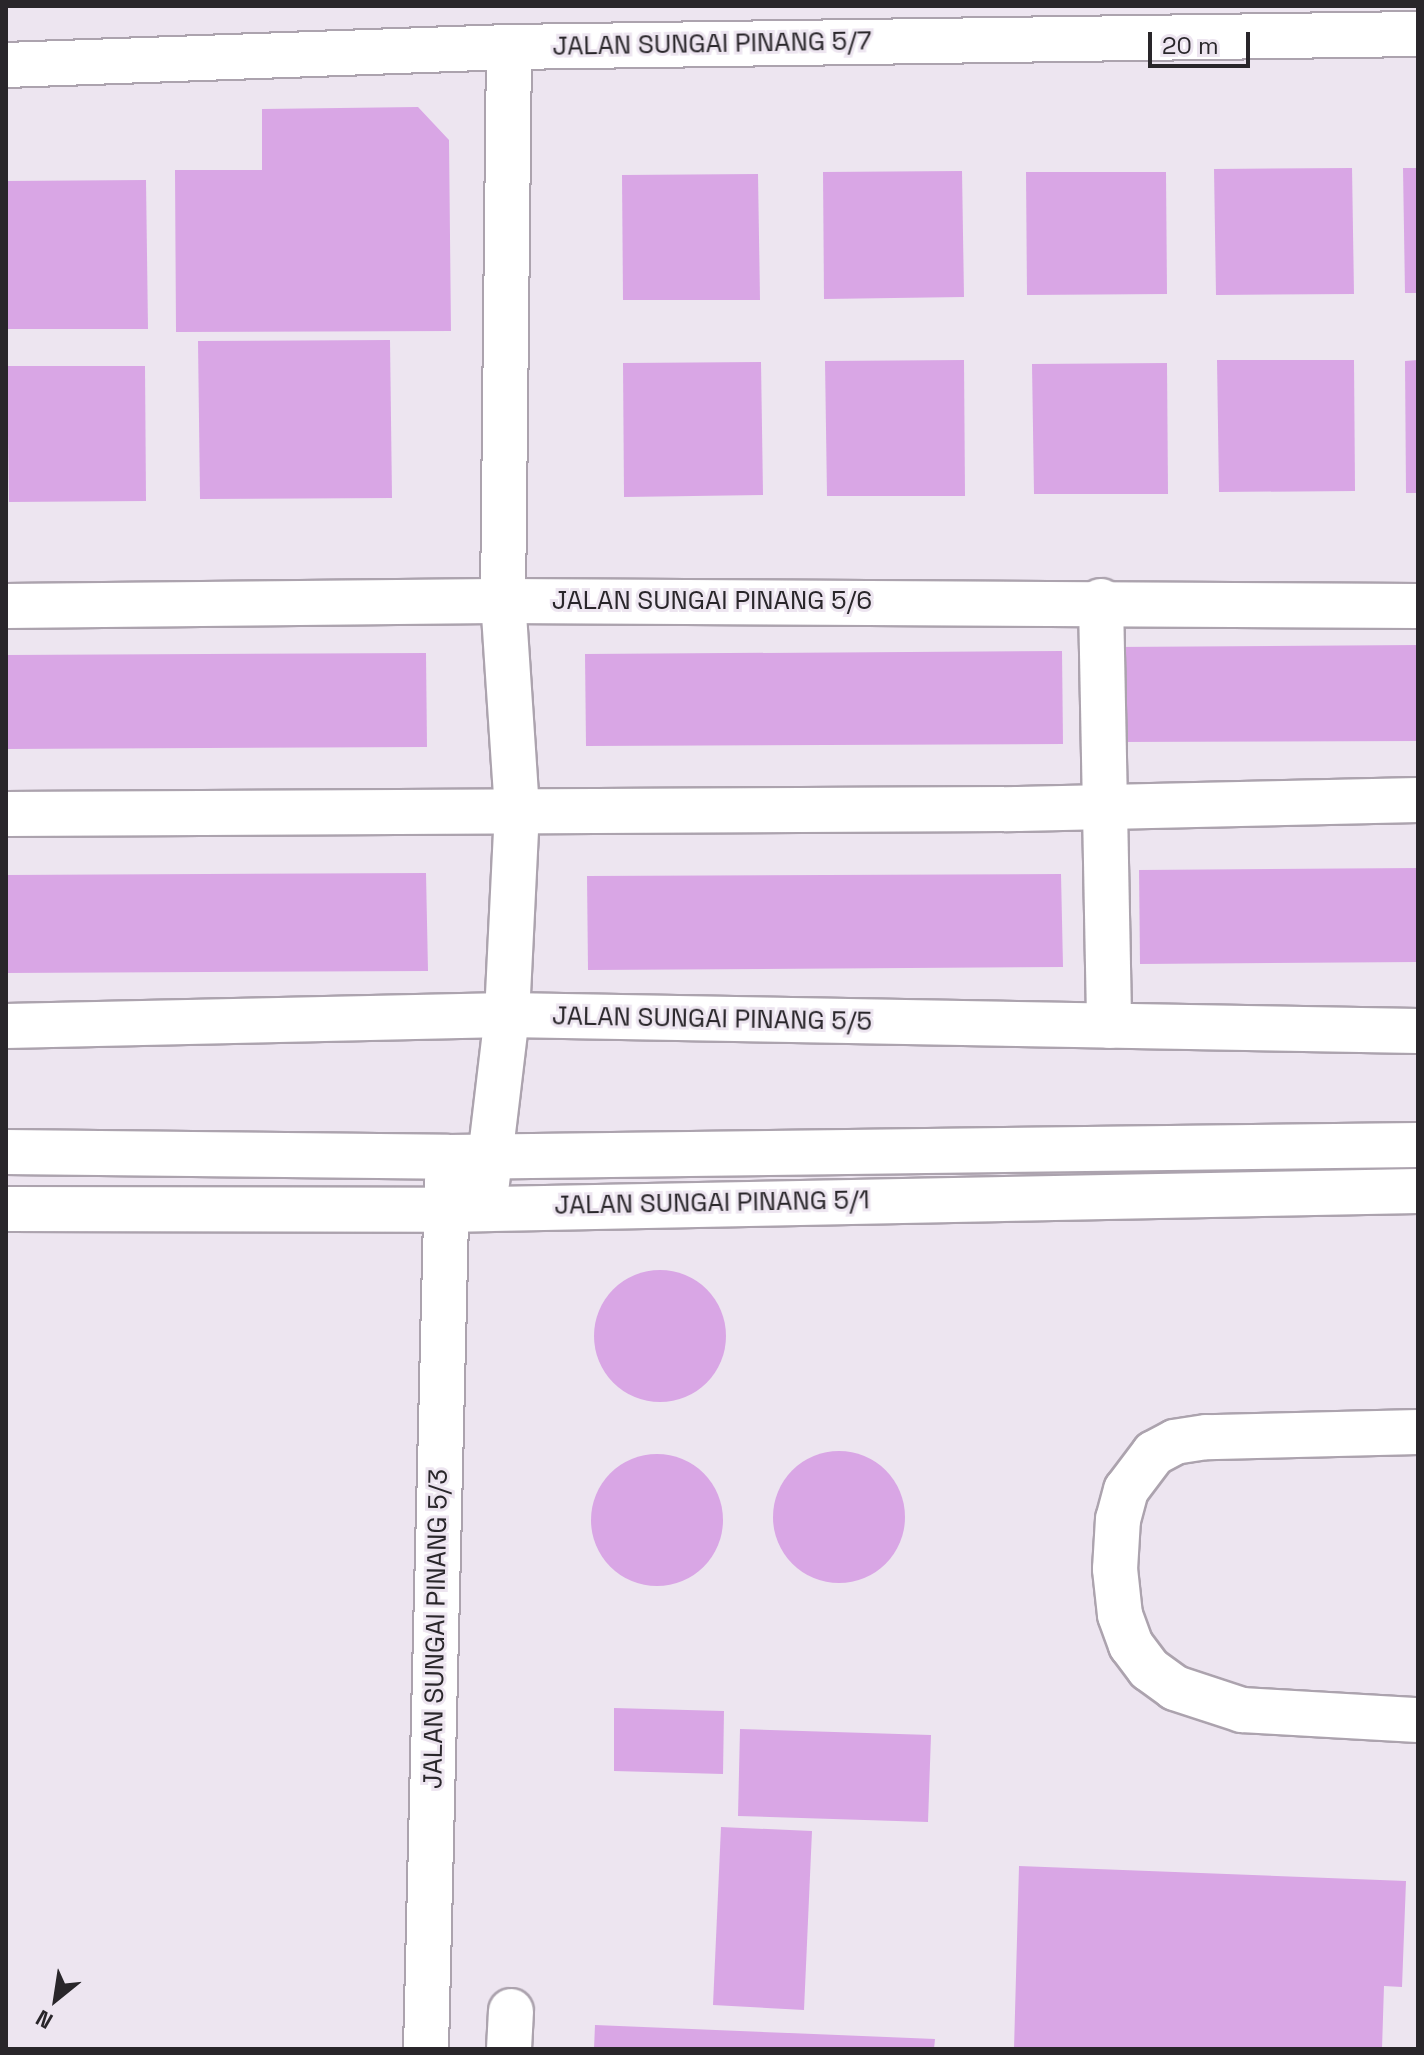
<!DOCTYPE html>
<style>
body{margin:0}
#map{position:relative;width:1424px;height:2055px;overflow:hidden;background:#ede5f0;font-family:"Space Grotesk",sans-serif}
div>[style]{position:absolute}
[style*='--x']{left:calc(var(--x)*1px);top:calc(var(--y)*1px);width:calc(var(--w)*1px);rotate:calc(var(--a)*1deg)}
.building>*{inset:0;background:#d9a6e5}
.round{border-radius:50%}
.roads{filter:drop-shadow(2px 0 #aca3ae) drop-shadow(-2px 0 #aca3ae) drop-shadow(0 2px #aca3ae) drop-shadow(0 -2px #aca3ae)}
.minor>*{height:44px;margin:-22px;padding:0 22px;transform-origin:22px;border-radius:22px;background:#fff}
span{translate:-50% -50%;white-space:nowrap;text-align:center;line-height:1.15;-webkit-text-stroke:6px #ede5f0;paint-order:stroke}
.street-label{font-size:26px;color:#29262a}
.frame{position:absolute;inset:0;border:8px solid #29262a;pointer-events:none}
.north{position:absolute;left:16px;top:1959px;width:80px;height:80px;-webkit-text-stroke:6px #ede5f0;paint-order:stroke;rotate:210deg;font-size:22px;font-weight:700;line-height:32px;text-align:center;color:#29262a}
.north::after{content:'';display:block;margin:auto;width:28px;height:36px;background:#29262a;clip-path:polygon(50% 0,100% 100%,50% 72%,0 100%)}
.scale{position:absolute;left:1148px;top:32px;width:102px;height:36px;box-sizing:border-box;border:4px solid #29262a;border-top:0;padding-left:10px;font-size:24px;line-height:28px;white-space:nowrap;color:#29262a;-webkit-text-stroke:6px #ede5f0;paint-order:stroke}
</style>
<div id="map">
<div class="building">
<div style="clip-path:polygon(418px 107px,449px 140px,451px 331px,176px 332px,175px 170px,262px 170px,262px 109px)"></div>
<div style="clip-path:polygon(1352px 168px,1354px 294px,1216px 295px,1214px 169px)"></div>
<div style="clip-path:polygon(1403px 168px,1418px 168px,1418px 293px,1405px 293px)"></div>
<div style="clip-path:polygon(962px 171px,964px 297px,824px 299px,823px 172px)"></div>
<div style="clip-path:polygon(1026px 172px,1166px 172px,1167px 294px,1027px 295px)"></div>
<div style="clip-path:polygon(758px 174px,760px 300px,623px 300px,622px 175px)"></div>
<div style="clip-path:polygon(146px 180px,148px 329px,8px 329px,6px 181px)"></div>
<div style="clip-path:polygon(390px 340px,392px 498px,200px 499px,198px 341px)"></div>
<div style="clip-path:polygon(964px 360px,965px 496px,827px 496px,825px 361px)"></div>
<div style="clip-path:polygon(1217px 360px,1354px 360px,1355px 491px,1219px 492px)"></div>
<div style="clip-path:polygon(1418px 360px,1418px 493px,1406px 493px,1405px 361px)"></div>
<div style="clip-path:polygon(761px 362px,763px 495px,624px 497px,623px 363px)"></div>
<div style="clip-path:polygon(1167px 363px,1168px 494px,1034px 494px,1032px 364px)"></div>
<div style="clip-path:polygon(7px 366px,145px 366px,146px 501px,9px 502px)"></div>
<div style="clip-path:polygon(1418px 645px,1418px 741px,1115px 742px,1114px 647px)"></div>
<div style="clip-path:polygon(1062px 651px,1063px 744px,586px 746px,585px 654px)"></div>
<div style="clip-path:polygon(426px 653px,427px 747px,6px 749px,6px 655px)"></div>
<div style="clip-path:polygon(1418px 868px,1418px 962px,1140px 964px,1139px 870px)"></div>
<div style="clip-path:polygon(426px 873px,428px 971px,6px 973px,6px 875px)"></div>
<div style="clip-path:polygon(1061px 874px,1063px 967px,588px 970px,587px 876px)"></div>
<div class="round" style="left:594px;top:1270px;width:132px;height:132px"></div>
<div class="round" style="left:773px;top:1451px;width:132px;height:132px"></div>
<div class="round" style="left:591px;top:1454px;width:132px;height:132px"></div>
<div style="clip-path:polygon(614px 1708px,724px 1711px,723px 1774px,614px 1771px)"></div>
<div style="clip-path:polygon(740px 1729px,931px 1735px,928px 1822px,738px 1816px)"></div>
<div style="clip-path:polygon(721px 1827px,812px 1831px,804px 2010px,713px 2005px)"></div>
<div style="clip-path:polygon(1019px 1866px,1406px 1881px,1402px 1987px,1384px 1986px,1382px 2049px,1014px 2049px)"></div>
<div style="clip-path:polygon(595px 2025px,935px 2039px,934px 2049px,594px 2049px)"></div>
</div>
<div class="roads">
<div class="minor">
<div style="--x:6;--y:65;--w:503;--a:-2.05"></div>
<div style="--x:509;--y:47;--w:909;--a:-0.82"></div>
<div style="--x:1101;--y:601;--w:425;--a:88.9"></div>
<div style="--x:6;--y:606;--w:497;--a:-0.6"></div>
<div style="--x:503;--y:601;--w:915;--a:0.31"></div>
<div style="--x:6;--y:814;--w:1012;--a:-0.28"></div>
<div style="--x:1018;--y:809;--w:400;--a:-1.3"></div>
<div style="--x:6;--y:1026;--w:501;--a:-1.26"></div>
<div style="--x:507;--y:1015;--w:911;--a:1.01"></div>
<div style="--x:6;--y:1152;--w:442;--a:0.6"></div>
<div style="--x:448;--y:1157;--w:970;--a:-0.71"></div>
<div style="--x:487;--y:1183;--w:169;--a:-83.2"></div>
<div style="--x:507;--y:1015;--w:205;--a:-87.2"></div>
<div style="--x:517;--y:810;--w:209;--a:-93.8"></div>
<div style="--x:503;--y:601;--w:554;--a:-89.38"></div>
<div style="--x:6;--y:1209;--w:440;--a:0.1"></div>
<div style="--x:446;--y:1210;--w:972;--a:-1.12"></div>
<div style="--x:1418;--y:1432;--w:212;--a:178.6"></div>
<div style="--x:1206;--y:1437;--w:31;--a:171"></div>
<div style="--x:1175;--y:1442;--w:24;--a:152"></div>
<div style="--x:1154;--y:1453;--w:46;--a:127.1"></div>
<div style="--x:1126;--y:1490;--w:30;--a:105"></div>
<div style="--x:1118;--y:1519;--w:50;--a:93.4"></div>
<div style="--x:1115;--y:1569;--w:46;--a:83.8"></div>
<div style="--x:1120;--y:1615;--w:32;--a:70"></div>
<div style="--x:1131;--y:1645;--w:30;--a:53"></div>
<div style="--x:1149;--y:1669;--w:32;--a:36"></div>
<div style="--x:1175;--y:1688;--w:71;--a:18.2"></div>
<div style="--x:1242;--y:1710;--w:176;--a:3.3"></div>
<div style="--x:426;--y:2049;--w:869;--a:-88.62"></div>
<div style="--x:509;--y:2049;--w:38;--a:-87"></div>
</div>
</div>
<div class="street-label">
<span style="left:712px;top:44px;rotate:-1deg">JALAN SUNGAI PINANG 5/7</span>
<span style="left:712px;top:601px">JALAN SUNGAI PINANG 5/6</span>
<span style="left:712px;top:1019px;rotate:1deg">JALAN SUNGAI PINANG 5/5</span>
<span style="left:712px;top:1203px;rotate:-1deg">JALAN SUNGAI PINANG 5/1</span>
<span style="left:436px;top:1629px;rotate:-89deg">JALAN SUNGAI PINANG 5/3</span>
</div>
<div class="frame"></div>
<div class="north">N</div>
<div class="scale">20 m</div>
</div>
